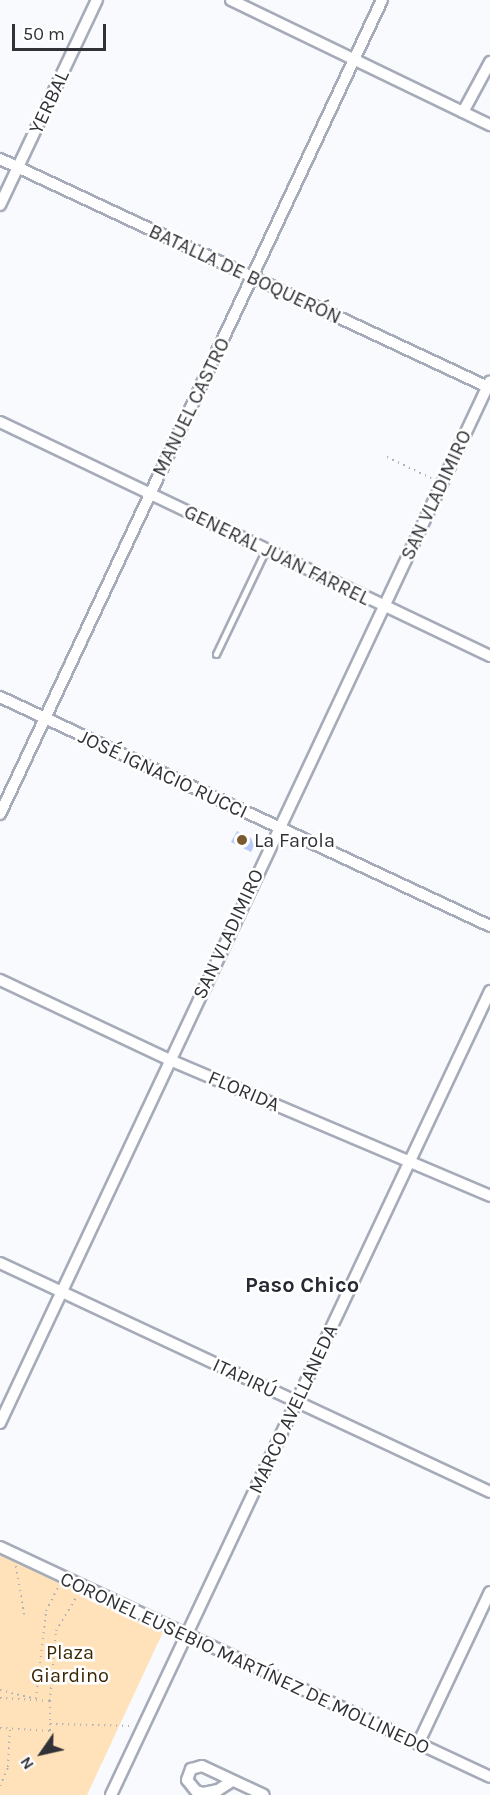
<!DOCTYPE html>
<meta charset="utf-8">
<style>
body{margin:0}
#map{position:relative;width:490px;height:1795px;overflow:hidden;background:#f8fafd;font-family:Karla,sans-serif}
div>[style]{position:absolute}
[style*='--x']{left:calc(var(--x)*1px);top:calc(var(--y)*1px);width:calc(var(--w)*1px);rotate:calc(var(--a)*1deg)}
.green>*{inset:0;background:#ffe2b9}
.building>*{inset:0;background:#b8ccfb}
.path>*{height:2px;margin-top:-1px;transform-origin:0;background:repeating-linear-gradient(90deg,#afb1b5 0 1.5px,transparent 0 6px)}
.roads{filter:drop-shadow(2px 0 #a6abb9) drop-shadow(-2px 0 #a6abb9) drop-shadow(0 2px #a6abb9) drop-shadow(0 -2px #a6abb9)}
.lane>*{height:5px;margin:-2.5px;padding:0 2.5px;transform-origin:2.5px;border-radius:2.5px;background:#fff}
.street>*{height:10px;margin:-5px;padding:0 5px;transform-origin:5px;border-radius:5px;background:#fff}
.dots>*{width:16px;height:16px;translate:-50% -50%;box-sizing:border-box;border:3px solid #fff;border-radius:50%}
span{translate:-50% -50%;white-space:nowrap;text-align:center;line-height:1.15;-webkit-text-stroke:5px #fff;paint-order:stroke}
.street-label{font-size:20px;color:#303237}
.poi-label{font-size:20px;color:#303237}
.left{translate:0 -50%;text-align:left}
.park-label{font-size:20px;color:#3b2703}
.quarter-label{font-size:22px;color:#262a34;font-weight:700}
.north{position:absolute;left:12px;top:1723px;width:60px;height:60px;-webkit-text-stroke:4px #fff;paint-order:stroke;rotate:236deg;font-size:16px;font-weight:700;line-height:24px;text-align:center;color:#303237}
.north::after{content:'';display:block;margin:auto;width:21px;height:27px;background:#303237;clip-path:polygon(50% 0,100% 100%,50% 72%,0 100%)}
.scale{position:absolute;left:12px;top:24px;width:94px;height:27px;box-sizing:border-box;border:3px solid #303237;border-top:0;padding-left:8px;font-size:18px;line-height:21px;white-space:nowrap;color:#303237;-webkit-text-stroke:4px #fff;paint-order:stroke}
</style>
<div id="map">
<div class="green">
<div style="clip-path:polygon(0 1554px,163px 1632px,87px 1795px,0 1795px)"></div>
</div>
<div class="building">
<div style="clip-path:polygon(237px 831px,251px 838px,254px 846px,251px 852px,231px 842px)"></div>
</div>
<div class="path">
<div style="--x:387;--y:457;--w:49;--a:25.5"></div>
<div style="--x:16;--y:1566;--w:49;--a:80.5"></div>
<div style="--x:0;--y:1690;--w:32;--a:14"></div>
<div style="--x:0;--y:1698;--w:50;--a:3.4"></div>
<div style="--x:50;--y:1701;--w:23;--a:90"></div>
<div style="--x:50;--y:1724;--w:82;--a:1.4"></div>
<div style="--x:36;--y:1699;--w:89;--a:-83.5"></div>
<div style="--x:46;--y:1611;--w:28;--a:-63"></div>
<div style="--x:50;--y:1701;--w:70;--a:-85.1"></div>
<div style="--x:56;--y:1631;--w:41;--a:-59"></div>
<div style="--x:0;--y:1728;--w:50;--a:3.4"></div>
<div style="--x:50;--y:1731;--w:7;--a:-90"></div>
<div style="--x:0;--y:1786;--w:21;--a:-67"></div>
<div style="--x:8;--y:1767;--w:39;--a:-87"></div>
</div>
<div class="roads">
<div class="lane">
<div style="--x:216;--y:654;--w:116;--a:-64.5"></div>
</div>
<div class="street">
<div style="--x:231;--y:0;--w:288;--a:25.8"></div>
<div style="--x:463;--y:112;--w:57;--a:-61.6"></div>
<div style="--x:0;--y:159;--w:541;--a:25.05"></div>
<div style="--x:0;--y:205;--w:227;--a:-64.7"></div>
<div style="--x:0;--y:422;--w:543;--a:25.53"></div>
<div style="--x:0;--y:697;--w:541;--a:25.05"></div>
<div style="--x:0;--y:814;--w:899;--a:-64.86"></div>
<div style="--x:0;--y:980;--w:188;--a:25.2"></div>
<div style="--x:170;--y:1060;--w:348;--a:23"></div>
<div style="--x:0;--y:1263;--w:541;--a:25.05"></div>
<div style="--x:0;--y:1423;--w:1151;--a:-64.81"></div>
<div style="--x:0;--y:1547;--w:541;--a:25.14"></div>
<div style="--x:418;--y:1744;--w:168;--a:-64.7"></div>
<div style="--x:232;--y:1781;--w:17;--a:147"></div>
<div style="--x:218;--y:1790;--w:15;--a:169"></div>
<div style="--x:203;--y:1793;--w:7;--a:-164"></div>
<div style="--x:196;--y:1791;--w:14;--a:-129"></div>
<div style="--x:187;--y:1780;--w:12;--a:-70"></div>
<div style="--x:191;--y:1769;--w:11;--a:-15"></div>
<div style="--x:202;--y:1766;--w:68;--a:25.1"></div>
<div style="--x:111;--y:1795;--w:889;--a:-64.76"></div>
</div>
</div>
<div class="dots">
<div style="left:242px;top:840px;background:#785a2e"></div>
</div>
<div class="street-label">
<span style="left:49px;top:102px;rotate:-65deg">YERBAL</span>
<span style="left:245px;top:274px;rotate:25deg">BATALLA DE BOQUERÓN</span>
<span style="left:191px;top:407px;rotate:-64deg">MANUEL CASTRO</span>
<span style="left:436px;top:495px;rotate:-65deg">SAN VLADIMIRO</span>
<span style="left:277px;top:555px;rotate:26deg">GENERAL JUAN FARREL</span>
<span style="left:163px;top:774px;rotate:25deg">JOSÉ IGNACIO RUCCI</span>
<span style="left:228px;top:934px;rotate:-65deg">SAN VLADIMIRO</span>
<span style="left:244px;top:1091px;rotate:23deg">FLORIDA</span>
<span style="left:245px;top:1378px;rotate:25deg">ITAPIRÚ</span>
<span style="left:293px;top:1409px;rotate:-65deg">MARCO AVELLANEDA</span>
<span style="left:245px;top:1663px;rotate:25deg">CORONEL EUSEBIO MARTÍNEZ DE MOLLINEDO</span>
</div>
<div class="poi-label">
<span class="left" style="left:254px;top:840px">La Farola</span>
</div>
<div class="park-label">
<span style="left:70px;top:1664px">Plaza<br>Giardino</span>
</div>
<div class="quarter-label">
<span style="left:302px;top:1286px">Paso Chico</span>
</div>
<div class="north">N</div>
<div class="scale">50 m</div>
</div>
